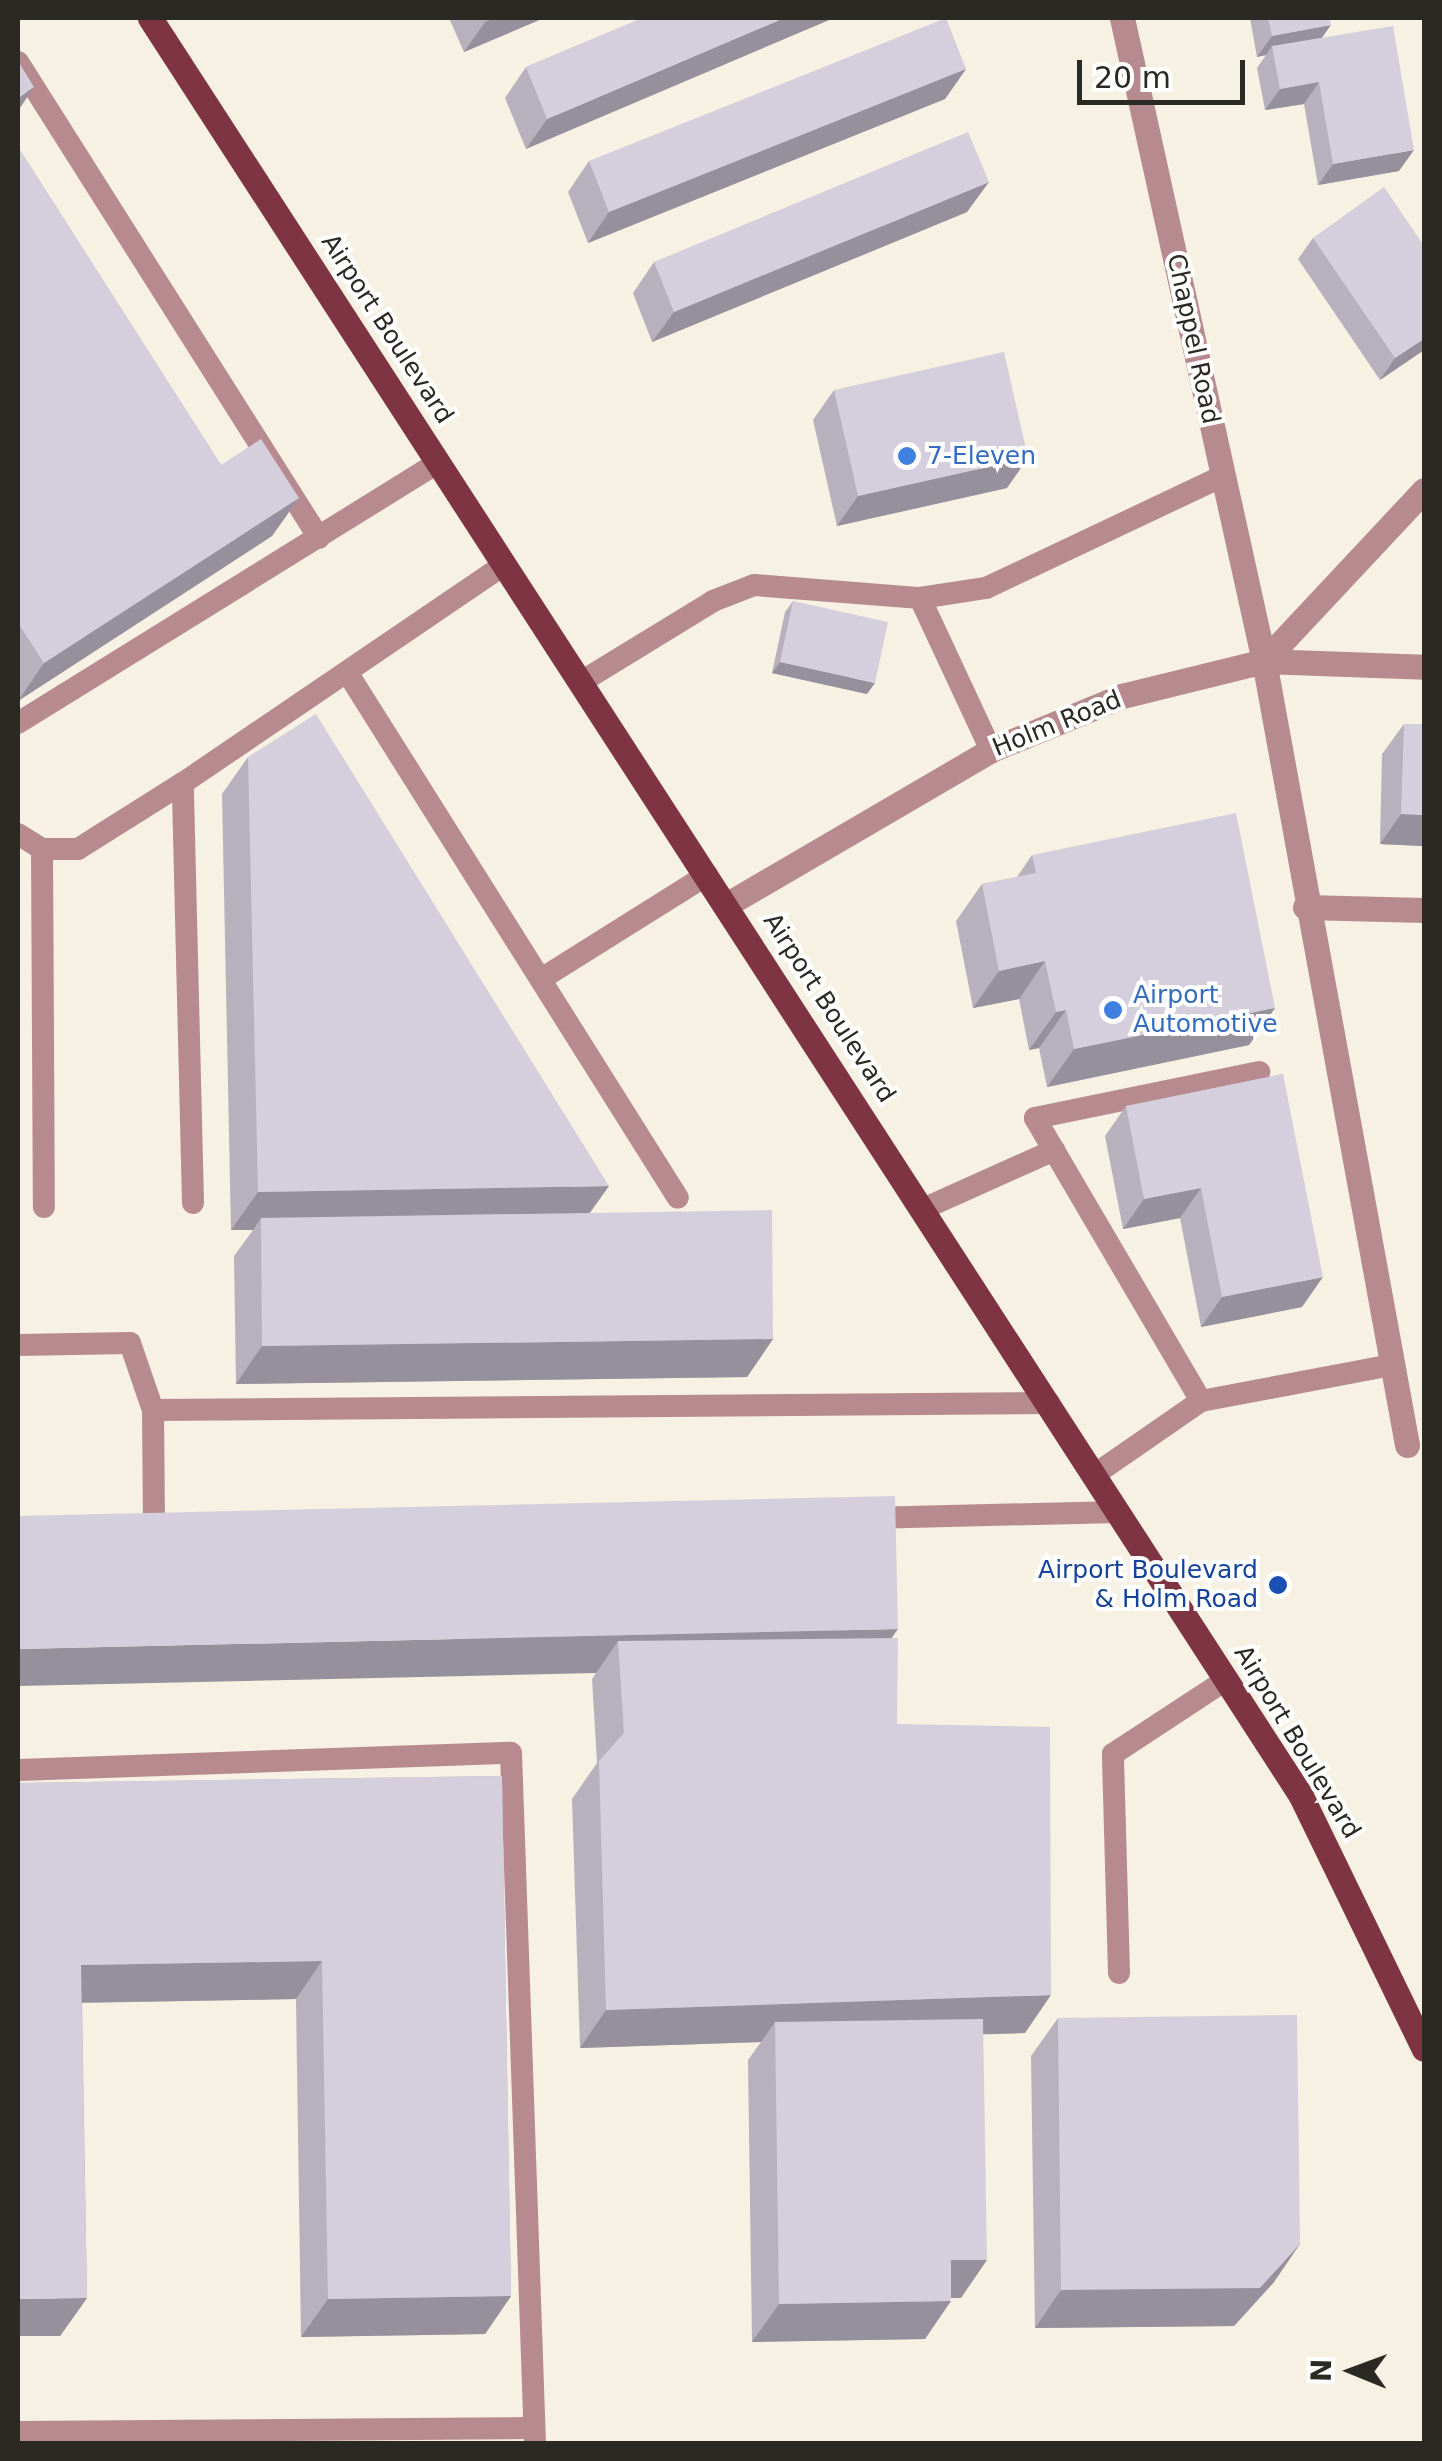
<!DOCTYPE html>
<style>
body{margin:0}
#map{position:relative;width:1442px;height:2461px;overflow:hidden;background:#f6f1e2;font-family:"DejaVu Sans",sans-serif}
div>[style]{position:absolute}
[style*='--x']{left:calc(var(--x)*1px);top:calc(var(--y)*1px);width:calc(var(--w)*1px);rotate:calc(var(--a)*1deg)}
.service>*{height:22px;margin:-11px;padding:0 11px;transform-origin:11px;border-radius:11px;background:#b78a90}
.minor>*{height:25px;margin:-12.5px;padding:0 12.5px;transform-origin:12.5px;border-radius:12.5px;background:#b78a90}
.tertiary>*{height:25px;margin:-12.5px;padding:0 12.5px;transform-origin:12.5px;border-radius:12.5px;background:#b78a90}
.primary>*{height:25px;margin:-12.5px;padding:0 12.5px;transform-origin:12.5px;border-radius:12.5px;background:#7f3443}
.wall>*{inset:0;background:#b7b1be}
.shaded-wall>*{inset:0;background:#95909b}
.building>*{inset:0;background:#d5cedd}
.dots>*{width:28px;height:28px;translate:-50% -50%;box-sizing:border-box;border:5px solid #fff;border-radius:50%}
span{translate:-50% -50%;white-space:nowrap;text-align:center;line-height:1.15;-webkit-text-stroke:8px #fff;paint-order:stroke}
.street-label{font-size:25px;color:#2b2923}
.shop-label{font-size:25px;color:#366cbe}
.left{translate:0 -50%;text-align:left}
.transit-label{font-size:25px;color:#164399}
.right{translate:-100% -50%;text-align:right}
.frame{position:absolute;inset:0;border:20px solid #2b2923;pointer-events:none}
.north{position:absolute;left:1302px;top:2321px;width:100px;height:100px;-webkit-text-stroke:8px #fff;paint-order:stroke;rotate:271deg;font-size:28px;font-weight:700;line-height:40px;text-align:center;color:#2b2923}
.north::after{content:'';display:block;margin:auto;width:35px;height:45px;background:#2b2923;clip-path:polygon(50% 0,100% 100%,50% 72%,0 100%)}
.scale{position:absolute;left:1077px;top:60px;width:168px;height:45px;box-sizing:border-box;border:5px solid #2b2923;border-top:0;padding-left:12px;font-size:30px;line-height:35px;white-space:nowrap;color:#2b2923;-webkit-text-stroke:8px #fff;paint-order:stroke}
</style>
<div id="map">
<div class="service">
<div style="--x:18;--y:62;--w:563;--a:57.69"></div>
<div style="--x:920;--y:598;--w:168;--a:65"></div>
<div style="--x:347;--y:672;--w:621;--a:57.82"></div>
<div style="--x:581;--y:682;--w:155;--a:-31.5"></div>
<div style="--x:713;--y:601;--w:44;--a:-21.3"></div>
<div style="--x:754;--y:585;--w:167;--a:4.5"></div>
<div style="--x:920;--y:598;--w:67;--a:-8.6"></div>
<div style="--x:986;--y:588;--w:262;--a:-25.3"></div>
<div style="--x:18;--y:723;--w:494;--a:-31.8"></div>
<div style="--x:18;--y:834;--w:28;--a:32"></div>
<div style="--x:42;--y:849;--w:36;--a:0"></div>
<div style="--x:78;--y:849;--w:124;--a:-32.2"></div>
<div style="--x:42;--y:849;--w:358;--a:89.7"></div>
<div style="--x:541;--y:979;--w:196;--a:-32.1"></div>
<div style="--x:193;--y:1203;--w:420;--a:-91.4"></div>
<div style="--x:183;--y:783;--w:388;--a:-34.2"></div>
<div style="--x:923;--y:1209;--w:144;--a:-24.2"></div>
<div style="--x:18;--y:1345;--w:112;--a:-1"></div>
<div style="--x:130;--y:1343;--w:71;--a:71.1"></div>
<div style="--x:153;--y:1410;--w:896;--a:-0.45"></div>
<div style="--x:1201;--y:1401;--w:328;--a:-120.4"></div>
<div style="--x:1035;--y:1118;--w:229;--a:-11.6"></div>
<div style="--x:153;--y:1410;--w:112;--a:89.5"></div>
<div style="--x:1094;--y:1475;--w:130;--a:-34.7"></div>
<div style="--x:1201;--y:1401;--w:194;--a:-10.7"></div>
<div style="--x:869;--y:1518;--w:249;--a:-1.4"></div>
<div style="--x:18;--y:1770;--w:493;--a:-2"></div>
<div style="--x:511;--y:1753;--w:691;--a:88.01"></div>
<div style="--x:1119;--y:1973;--w:219;--a:-91.6"></div>
<div style="--x:1113;--y:1754;--w:136;--a:-33.3"></div>
<div style="--x:18;--y:2432;--w:516;--a:-0.44"></div>
</div>
<div class="minor">
<div style="--x:1122;--y:18;--w:658;--a:77.55"></div>
<div style="--x:1264;--y:661;--w:797;--a:79.66"></div>
<div style="--x:1264;--y:661;--w:234;--a:-46.9"></div>
<div style="--x:1305;--y:907;--w:119;--a:1.4"></div>
</div>
<div class="tertiary">
<div style="--x:726;--y:905;--w:307;--a:-30.3"></div>
<div style="--x:991;--y:750;--w:142;--a:-22.4"></div>
<div style="--x:1122;--y:696;--w:146;--a:-13.8"></div>
<div style="--x:1264;--y:661;--w:160;--a:2.1"></div>
</div>
<div class="primary">
<div style="--x:150;--y:18;--w:2118;--a:57.08"></div>
<div style="--x:1301;--y:1796;--w:281;--a:64.1"></div>
</div>
<div class="wall">
<div style="clip-path:polygon(449px 18px,544px 18px,464px 52px)"></div>
<div style="clip-path:polygon(643px 18px,526px 149px,505px 98px,526px 67px)"></div>
<div style="clip-path:polygon(1250px 18px,1330px 18px,1322px 38px,1399px 171px,1318px 185px,1304px 104px,1265px 110px,1257px 68px,1266px 55px,1257px 57px)"></div>
<div style="clip-path:polygon(966px 69px,945px 99px,588px 243px,568px 192px,589px 161px)"></div>
<div style="clip-path:polygon(18px 147px,221px 465px,299px 498px,272px 536px,18px 701px)"></div>
<div style="clip-path:polygon(967px 212px,652px 342px,633px 293px,654px 262px)"></div>
<div style="clip-path:polygon(1313px 238px,1424px 246px,1424px 350px,1380px 380px,1298px 259px)"></div>
<div style="clip-path:polygon(834px 390px,1007px 488px,837px 526px,813px 420px)"></div>
<div style="clip-path:polygon(793px 601px,867px 694px,772px 673px,785px 612px)"></div>
<div style="clip-path:polygon(1404px 724px,1422px 846px,1380px 844px,1382px 754px)"></div>
<div style="clip-path:polygon(248px 757px,590px 1213px,773px 1339px,747px 1377px,236px 1384px,234px 1256px,253px 1230px,231px 1230px,222px 794px)"></div>
<div style="clip-path:polygon(1032px 855px,1275px 1008px,1249px 1045px,1047px 1087px,1039px 1048px,1029px 1050px,1019px 999px,973px 1008px,956px 921px,982px 884px,1017px 877px)"></div>
<div style="clip-path:polygon(1424px 1040px,1424px 1103px,1423px 1103px)"></div>
<div style="clip-path:polygon(1283px 1074px,1302px 1307px,1201px 1327px,1180px 1218px,1123px 1229px,1105px 1136px,1126px 1106px)"></div>
<div style="clip-path:polygon(18px 1516px,892px 1638px,897px 1724px,1025px 2033px,983px 2034px,961px 2298px,951px 2298px,925px 2339px,752px 2342px,748px 2060px,761px 2042px,580px 2048px,572px 1799px,597px 1763px,592px 1679px,596px 1673px)"></div>
<div style="clip-path:polygon(502px 1776px,511px 2296px,485px 2334px,301px 2337px,296px 1999px,82px 2003px,87px 2298px,60px 2336px,18px 1783px)"></div>
<div style="clip-path:polygon(1058px 2018px,1274px 2282px,1234px 2326px,1035px 2328px,1031px 2056px)"></div>
</div>
<div class="shaded-wall">
<div style="clip-path:polygon(495px 18px,544px 18px,464px 52px,485px 22px)"></div>
<div style="clip-path:polygon(784px 18px,834px 18px,526px 149px,547px 119px)"></div>
<div style="clip-path:polygon(1331px 25px,1316px 46px,1272px 46px,1266px 55px,1257px 57px,1272px 36px)"></div>
<div style="clip-path:polygon(966px 69px,945px 99px,588px 243px,609px 212px)"></div>
<div style="clip-path:polygon(1319px 82px,1304px 104px,1265px 110px,1280px 89px)"></div>
<div style="clip-path:polygon(34px 87px,18px 111px,18px 98px)"></div>
<div style="clip-path:polygon(1414px 150px,1399px 171px,1318px 185px,1333px 164px)"></div>
<div style="clip-path:polygon(989px 182px,967px 212px,652px 342px,674px 312px)"></div>
<div style="clip-path:polygon(1424px 339px,1424px 350px,1380px 380px,1395px 358px)"></div>
<div style="clip-path:polygon(1028px 458px,1007px 488px,837px 526px,858px 496px)"></div>
<div style="clip-path:polygon(299px 498px,272px 536px,18px 701px,44px 663px)"></div>
<div style="clip-path:polygon(780px 662px,875px 683px,867px 694px,772px 673px)"></div>
<div style="clip-path:polygon(1401px 814px,1424px 815px,1424px 842px,1422px 846px,1380px 844px)"></div>
<div style="clip-path:polygon(1045px 961px,1019px 999px,973px 1008px,999px 971px)"></div>
<div style="clip-path:polygon(1275px 1008px,1249px 1045px,1047px 1087px,1074px 1049px)"></div>
<div style="clip-path:polygon(1066px 1010px,1039px 1048px,1029px 1050px,1056px 1012px)"></div>
<div style="clip-path:polygon(609px 1186px,582px 1224px,261px 1218px,253px 1230px,231px 1230px,258px 1192px)"></div>
<div style="clip-path:polygon(1201px 1188px,1180px 1218px,1123px 1229px,1144px 1199px)"></div>
<div style="clip-path:polygon(1323px 1277px,1302px 1307px,1201px 1327px,1222px 1297px)"></div>
<div style="clip-path:polygon(773px 1339px,747px 1377px,236px 1384px,262px 1346px)"></div>
<div style="clip-path:polygon(898px 1629px,871px 1667px,618px 1641px,596px 1673px,18px 1686px,18px 1649px)"></div>
<div style="clip-path:polygon(322px 1961px,296px 1999px,55px 2003px,81px 1965px)"></div>
<div style="clip-path:polygon(1051px 1995px,1025px 2033px,775px 2041px,775px 2022px,761px 2042px,580px 2048px,606px 2010px)"></div>
<div style="clip-path:polygon(1300px 2244px,1274px 2282px,1234px 2326px,1035px 2328px,1061px 2290px)"></div>
<div style="clip-path:polygon(951px 2260px,987px 2260px,961px 2298px,924px 2298px)"></div>
<div style="clip-path:polygon(511px 2296px,485px 2334px,301px 2337px,328px 2299px)"></div>
<div style="clip-path:polygon(87px 2298px,60px 2336px,18px 2336px,18px 2299px)"></div>
<div style="clip-path:polygon(951px 2301px,925px 2339px,752px 2342px,779px 2304px)"></div>
</div>
<div class="building">
<div style="clip-path:polygon(643px 18px,784px 18px,547px 119px,526px 67px)"></div>
<div style="clip-path:polygon(946px 18px,966px 69px,609px 212px,589px 161px)"></div>
<div style="clip-path:polygon(1268px 18px,1330px 18px,1331px 25px,1272px 36px)"></div>
<div style="clip-path:polygon(1393px 26px,1414px 150px,1333px 164px,1319px 82px,1280px 89px,1272px 46px)"></div>
<div style="clip-path:polygon(18px 61px,34px 87px,18px 98px)"></div>
<div style="clip-path:polygon(968px 132px,989px 182px,674px 312px,654px 262px)"></div>
<div style="clip-path:polygon(18px 147px,221px 465px,261px 439px,299px 498px,44px 663px,18px 623px)"></div>
<div style="clip-path:polygon(1384px 187px,1424px 246px,1424px 339px,1395px 358px,1313px 238px)"></div>
<div style="clip-path:polygon(1004px 352px,1028px 458px,858px 496px,834px 390px)"></div>
<div style="clip-path:polygon(793px 601px,888px 622px,875px 683px,780px 662px)"></div>
<div style="clip-path:polygon(316px 714px,609px 1186px,258px 1192px,248px 757px)"></div>
<div style="clip-path:polygon(1404px 724px,1424px 724px,1424px 815px,1401px 814px)"></div>
<div style="clip-path:polygon(1236px 813px,1275px 1008px,1074px 1049px,1066px 1010px,1056px 1012px,1045px 961px,999px 971px,982px 884px,1036px 873px,1032px 855px)"></div>
<div style="clip-path:polygon(1283px 1074px,1323px 1277px,1222px 1297px,1201px 1188px,1144px 1199px,1126px 1106px)"></div>
<div style="clip-path:polygon(772px 1210px,773px 1339px,262px 1346px,261px 1218px)"></div>
<div style="clip-path:polygon(895px 1496px,898px 1629px,18px 1649px,18px 1516px)"></div>
<div style="clip-path:polygon(898px 1638px,897px 1724px,1050px 1727px,1051px 1995px,606px 2010px,599px 1761px,624px 1733px,618px 1641px)"></div>
<div style="clip-path:polygon(502px 1776px,511px 2296px,328px 2299px,322px 1961px,81px 1965px,87px 2298px,18px 2299px,18px 1783px)"></div>
<div style="clip-path:polygon(1297px 2015px,1300px 2244px,1260px 2288px,1061px 2290px,1058px 2018px)"></div>
<div style="clip-path:polygon(983px 2019px,987px 2260px,951px 2260px,951px 2301px,779px 2304px,775px 2022px)"></div>
</div>
<div class="dots">
<div style="left:907px;top:456px;background:#3f7fe0"></div>
<div style="left:1113px;top:1010px;background:#3f7fe0"></div>
<div style="left:1278px;top:1585px;background:#1a4fb4"></div>
</div>
<div class="street-label">
<span style="left:387px;top:329px;rotate:57deg">Airport Boulevard</span>
<span style="left:1193px;top:339px;rotate:78deg">Chappel Road</span>
<span style="left:1057px;top:724px;rotate:-22deg">Holm Road</span>
<span style="left:829px;top:1008px;rotate:57deg">Airport Boulevard</span>
<span style="left:1297px;top:1742px;rotate:59deg">Airport Boulevard</span>
</div>
<div class="shop-label">
<span class="left" style="left:927px;top:456px">7-Eleven</span>
<span class="left" style="left:1133px;top:1010px">Airport<br>Automotive</span>
</div>
<div class="transit-label">
<span class="right" style="left:1258px;top:1585px">Airport Boulevard<br>&amp; Holm Road</span>
</div>
<div class="frame"></div>
<div class="north">N</div>
<div class="scale">20 m</div>
</div>
